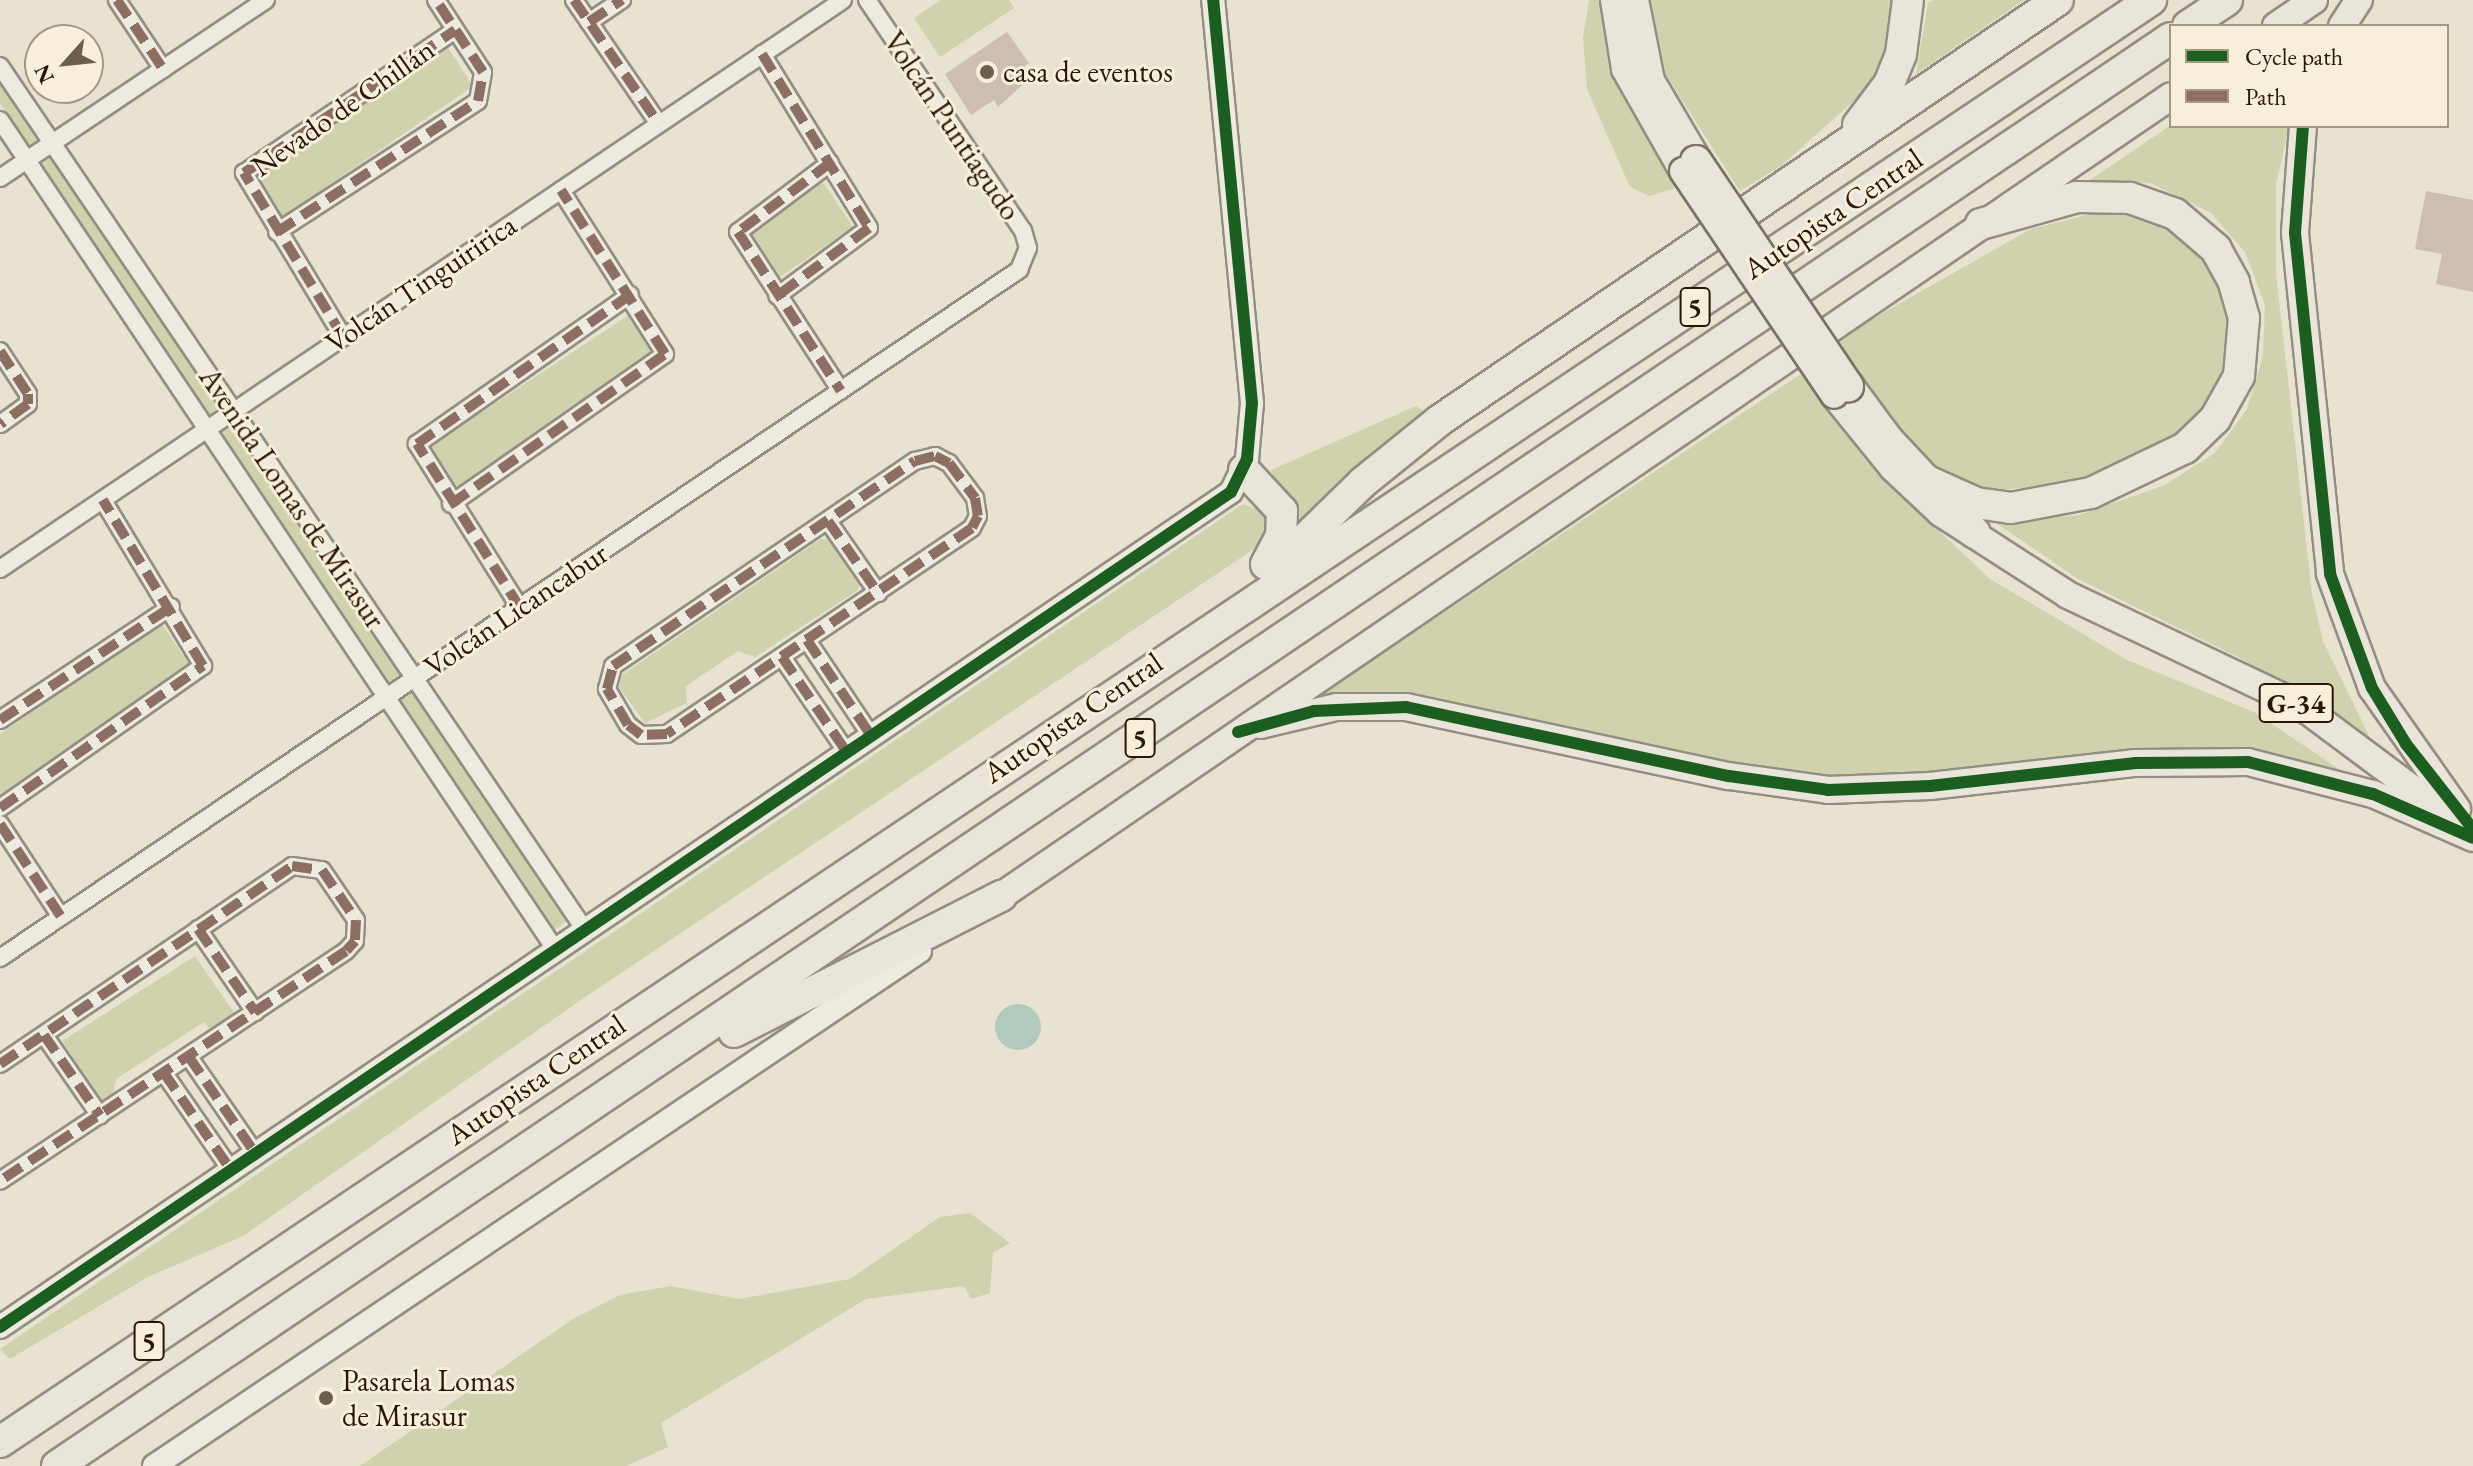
<!DOCTYPE html>
<meta charset="utf-8">
<style>
body{margin:0}
#map{position:relative;width:2473px;height:1466px;overflow:hidden;background:#e8e2d0;font-family:"EB Garamond",serif}
div>[style]{position:absolute}
[style*='--x']{left:calc(var(--x)*1px);top:calc(var(--y)*1px);width:calc(var(--w)*1px);rotate:calc(var(--a)*1deg)}
.green>*{inset:0;background:#d0d2ae}
.water>*{inset:0;background:#b2cabe}
.round{border-radius:50%}
.building>*{inset:0;background:#ccbeb2}
.roads{filter:drop-shadow(2px 0 #948e82) drop-shadow(-2px 0 #948e82) drop-shadow(0 2px #948e82) drop-shadow(0 -2px #948e82)}
.street>*{height:16px;margin:-8px;padding:0 8px;transform-origin:8px;border-radius:8px;background:#edeae0}
.secondary>*{height:22px;margin:-11px;padding:0 11px;transform-origin:11px;border-radius:11px;background:#edeae0}
.primary>*{height:26px;margin:-13px;padding:0 13px;transform-origin:13px;border-radius:13px;background:#eae5db}
.highway>*{height:30px;margin:-15px;padding:0 15px;transform-origin:15px;border-radius:15px;background:#eae5db}
.bridges{filter:drop-shadow(2px 0 #797268) drop-shadow(-2px 0 #797268) drop-shadow(0 2px #797268) drop-shadow(0 -2px #797268)}
.primary-bridge>*{height:26px;margin:-13px;padding:0 13px;transform-origin:13px;border-radius:13px;background:#eae5db}
.highway-bridge>*{height:30px;margin:-15px;padding:0 15px;transform-origin:15px;border-radius:15px;background:#eae5db}
.quiet>*{height:10px;margin-top:-5px;transform-origin:0;background:repeating-linear-gradient(90deg,#8d6e63 0 20px,transparent 0 30px)}
.cycleway>*{height:12px;margin:-6px;padding:0 6px;transform-origin:6px;border-radius:6px;background:#1b5e20}
.dots>*{width:22px;height:22px;translate:-50% -50%;box-sizing:border-box;border:4px solid #f7efda;border-radius:50%}
span{translate:-50% -50%;white-space:nowrap;text-align:center;line-height:1.15;-webkit-text-stroke:6px #f7efda;paint-order:stroke}
.shield-label span{padding:2px 6px;background:#f7efda;border:2px solid;border-radius:6px;-webkit-text-stroke-width:0}
.shield-label{font-size:28px;color:#2b1506;font-weight:700}
.poi-label{font-size:30px;color:#2b1506}
.left{translate:0 -50%;text-align:left}
.street-label{font-size:30px;color:#2b1506}
.legend{position:absolute;left:2169px;top:24px;width:280px;height:104px;box-sizing:border-box;background:#f7efda;border:2px solid #a59885;margin:0;padding:10px 14px;list-style:none;font-size:24px;color:#2b1506}
.legend li{display:flex;align-items:center;gap:16px;height:40px}
.legend b{width:40px;border:2px solid #a59885}
.north{position:absolute;left:24px;top:24px;width:80px;height:80px;box-sizing:border-box;background:#f7efda;border:2px solid #a59885;border-radius:50%;rotate:243deg;font-size:22px;font-weight:700;line-height:32px;text-align:center;color:#2b1506}
.north::after{content:'';display:block;margin:auto;width:28px;height:36px;background:#6d5d4d;clip-path:polygon(50% 0,100% 100%,50% 72%,0 100%)}
</style>
<div id="map">
<div class="green">
<div style="clip-path:polygon(941px 0,1009px 0,1014px 8px,940px 57px,914px 18px)"></div>
<div style="clip-path:polygon(1589px 0,1605px 0,1680px 178px,1673px 189px,1649px 196px,1630px 187px,1587px 89px,1583px 38px)"></div>
<div style="clip-path:polygon(1644px 0,1896px 0,1885px 60px,1873px 84px,1782px 165px,1740px 191px,1656px 59px)"></div>
<div style="clip-path:polygon(1934px 0,2024px 0,1916px 74px,1928px 3px)"></div>
<div style="clip-path:polygon(448px 48px,473px 86px,280px 219px,253px 177px)"></div>
<div style="clip-path:polygon(0 82px,569px 920px,553px 931px,0 103px)"></div>
<div style="clip-path:polygon(2171px 125px,2289px 126px,2276px 185px,2276px 274px,2312px 594px,2323px 641px,2371px 740px,2240px 658px,2078px 579px,1996px 523px,2079px 515px,2165px 485px,2215px 453px,2247px 409px,2263px 356px,2265px 305px,2245px 252px,2211px 213px,2150px 183px,2090px 180px)"></div>
<div style="clip-path:polygon(822px 181px,853px 227px,780px 277px,748px 232px)"></div>
<div style="clip-path:polygon(2095px 213px,2138px 213px,2178px 230px,2209px 265px,2230px 312px,2229px 359px,2207px 402px,2173px 437px,2069px 483px,1998px 490px,1958px 481px,1907px 448px,1837px 339px,2031px 229px)"></div>
<div style="clip-path:polygon(629px 315px,657px 354px,453px 490px,427px 448px)"></div>
<div style="clip-path:polygon(1801px 374px,1867px 462px,1990px 579px,2127px 660px,2254px 712px,2354px 779px,2298px 765px,1843px 784px,1753px 773px,1445px 701px,1313px 700px)"></div>
<div style="clip-path:polygon(1416px 406px,1426px 412px,1293px 529px,1271px 470px)"></div>
<div style="clip-path:polygon(1243px 504px,1262px 512px,1269px 528px,1263px 543px,578px 1002px,243px 1236px,148px 1277px,10px 1359px,0 1349px)"></div>
<div style="clip-path:polygon(821px 539px,834px 540px,861px 580px,858px 590px,755px 657px,738px 651px,686px 686px,687px 703px,645px 723px,619px 687px,622px 675px)"></div>
<div style="clip-path:polygon(162px 624px,191px 667px,0 796px,0 734px)"></div>
<div style="clip-path:polygon(195px 956px,235px 1014px,212px 1032px,204px 1022px,116px 1079px,111px 1102px,103px 1103px,62px 1041px)"></div>
<div style="clip-path:polygon(970px 1213px,1010px 1243px,993px 1253px,990px 1293px,971px 1299px,964px 1286px,866px 1299px,661px 1423px,668px 1447px,626px 1466px,360px 1466px,573px 1319px,620px 1295px,671px 1286px,739px 1299px,850px 1279px,940px 1217px)"></div>
</div>
<div class="water">
<div class="round" style="left:995px;top:1004px;width:46px;height:46px"></div>
</div>
<div class="building">
<div style="clip-path:polygon(1007px 32px,1029px 63px,1022px 69px,1028px 80px,998px 107px,994px 100px,971px 115px,945px 74px)"></div>
<div style="clip-path:polygon(2426px 191px,2473px 200px,2473px 292px,2436px 284px,2442px 254px,2415px 249px)"></div>
</div>
<div class="roads">
<div class="street">
<div style="--x:117;--y:0;--w:83;--a:56.3"></div>
<div style="--x:574;--y:0;--w:150;--a:55.6"></div>
<div style="--x:589;--y:22;--w:40;--a:-34"></div>
<div style="--x:762;--y:54;--w:204;--a:58.4"></div>
<div style="--x:869;--y:228;--w:114;--a:143.5"></div>
<div style="--x:0;--y:66;--w:1043;--a:55.9"></div>
<div style="--x:0;--y:120;--w:998;--a:56.2"></div>
<div style="--x:830;--y:163;--w:115;--a:143.1"></div>
<div style="--x:738;--y:232;--w:189;--a:57.1"></div>
<div style="--x:0;--y:178;--w:320;--a:-33.8"></div>
<div style="--x:277;--y:232;--w:240;--a:-33.1"></div>
<div style="--x:478;--y:101;--w:29;--a:-80"></div>
<div style="--x:483;--y:72;--w:86;--a:-123.1"></div>
<div style="--x:343;--y:337;--w:192;--a:-121.1"></div>
<div style="--x:244;--y:173;--w:255;--a:-34.1"></div>
<div style="--x:0;--y:351;--w:51;--a:56.9"></div>
<div style="--x:28;--y:394;--w:10;--a:90"></div>
<div style="--x:28;--y:404;--w:34;--a:144"></div>
<div style="--x:935;--y:456;--w:16;--a:27"></div>
<div style="--x:949;--y:463;--w:44;--a:53.4"></div>
<div style="--x:975;--y:498;--w:18;--a:81"></div>
<div style="--x:978;--y:516;--w:13;--a:117"></div>
<div style="--x:972;--y:528;--w:368;--a:146"></div>
<div style="--x:667;--y:734;--w:26;--a:178"></div>
<div style="--x:641;--y:735;--w:16;--a:-142"></div>
<div style="--x:628;--y:725;--w:42;--a:-120.3"></div>
<div style="--x:607;--y:689;--w:24;--a:-75"></div>
<div style="--x:613;--y:666;--w:365;--a:-34.2"></div>
<div style="--x:915;--y:461;--w:21;--a:-14"></div>
<div style="--x:451;--y:504;--w:261;--a:-35"></div>
<div style="--x:665;--y:354;--w:194;--a:-122.4"></div>
<div style="--x:828;--y:521;--w:88;--a:55.2"></div>
<div style="--x:0;--y:569;--w:1017;--a:-34.02"></div>
<div style="--x:520;--y:608;--w:194;--a:-122.1"></div>
<div style="--x:417;--y:444;--w:260;--a:-35"></div>
<div style="--x:807;--y:640;--w:117;--a:56.2"></div>
<div style="--x:782;--y:657;--w:117;--a:55.8"></div>
<div style="--x:0;--y:720;--w:205;--a:-33.5"></div>
<div style="--x:0;--y:808;--w:248;--a:-35"></div>
<div style="--x:203;--y:666;--w:194;--a:-121.1"></div>
<div style="--x:0;--y:824;--w:111;--a:56.7"></div>
<div style="--x:198;--y:929;--w:101;--a:55.5"></div>
<div style="--x:0;--y:958;--w:1230;--a:-34.03"></div>
<div style="--x:1019;--y:270;--w:24;--a:-68"></div>
<div style="--x:1028;--y:248;--w:18;--a:-106"></div>
<div style="--x:1023;--y:231;--w:279;--a:-124"></div>
<div style="--x:44;--y:1035;--w:98;--a:55.3"></div>
<div style="--x:189;--y:1057;--w:116;--a:55.5"></div>
<div style="--x:0;--y:1064;--w:353;--a:-34.1"></div>
<div style="--x:292;--y:866;--w:30;--a:8"></div>
<div style="--x:322;--y:870;--w:60;--a:55.8"></div>
<div style="--x:356;--y:920;--w:21;--a:93"></div>
<div style="--x:355;--y:941;--w:13;--a:132"></div>
<div style="--x:346;--y:951;--w:415;--a:146.4"></div>
<div style="--x:164;--y:1073;--w:118;--a:55.4"></div>
</div>
<div class="secondary">
<div style="--x:0;--y:1327;--w:1487;--a:-34.15"></div>
<div style="--x:1231;--y:492;--w:37;--a:-64"></div>
<div style="--x:1247;--y:459;--w:56;--a:-84.9"></div>
<div style="--x:1252;--y:403;--w:405;--a:-95.5"></div>
<div style="--x:154;--y:1466;--w:923;--a:-33.91"></div>
</div>
<div class="primary">
<div style="--x:1614;--y:0;--w:70;--a:80.9"></div>
<div style="--x:1625;--y:69;--w:117;--a:60.4"></div>
<div style="--x:2276;--y:26;--w:46;--a:-34.4"></div>
<div style="--x:2342;--y:26;--w:31;--a:-57"></div>
<div style="--x:2303;--y:126;--w:107;--a:94.3"></div>
<div style="--x:2295;--y:233;--w:343;--a:84.1"></div>
<div style="--x:2330;--y:574;--w:121;--a:69.8"></div>
<div style="--x:2372;--y:688;--w:148;--a:54.9"></div>
<div style="--x:1834;--y:395;--w:94;--a:51.1"></div>
<div style="--x:1893;--y:468;--w:66;--a:43.2"></div>
<div style="--x:1941;--y:513;--w:151;--a:32.8"></div>
<div style="--x:2068;--y:595;--w:257;--a:25.4"></div>
<div style="--x:2300;--y:705;--w:177;--a:36.7"></div>
<div style="--x:1260;--y:725;--w:79;--a:-13.2"></div>
<div style="--x:1337;--y:707;--w:69;--a:0"></div>
<div style="--x:1406;--y:707;--w:330;--a:12.1"></div>
<div style="--x:1729;--y:776;--w:100;--a:8"></div>
<div style="--x:1828;--y:790;--w:102;--a:-2.2"></div>
<div style="--x:1930;--y:786;--w:207;--a:-6.4"></div>
<div style="--x:2136;--y:763;--w:112;--a:-0.5"></div>
<div style="--x:2248;--y:762;--w:129;--a:14.4"></div>
<div style="--x:2373;--y:794;--w:109;--a:23.7"></div>
<div style="--x:1001;--y:896;--w:1417;--a:-34.36"></div>
</div>
<div class="highway">
<div style="--x:1633;--y:0;--w:83;--a:78.8"></div>
<div style="--x:1649;--y:81;--w:93;--a:59.6"></div>
<div style="--x:2188;--y:26;--w:47;--a:-33.7"></div>
<div style="--x:1858;--y:125;--w:51;--a:-52.9"></div>
<div style="--x:1889;--y:84;--w:32;--a:-68"></div>
<div style="--x:1901;--y:54;--w:54;--a:-82.6"></div>
<div style="--x:1848;--y:386;--w:67;--a:53.5"></div>
<div style="--x:1888;--y:440;--w:127;--a:46.9"></div>
<div style="--x:1244;--y:470;--w:56;--a:47.2"></div>
<div style="--x:1282;--y:511;--w:25;--a:92"></div>
<div style="--x:1281;--y:536;--w:32;--a:118"></div>
<div style="--x:1925;--y:480;--w:56;--a:24.3"></div>
<div style="--x:1976;--y:503;--w:35;--a:8"></div>
<div style="--x:2011;--y:508;--w:81;--a:-10.6"></div>
<div style="--x:2091;--y:493;--w:104;--a:-25.6"></div>
<div style="--x:2185;--y:448;--w:42;--a:-44"></div>
<div style="--x:2215;--y:419;--w:49;--a:-60.8"></div>
<div style="--x:2239;--y:376;--w:58;--a:-85.1"></div>
<div style="--x:2244;--y:318;--w:37;--a:-106"></div>
<div style="--x:2234;--y:282;--w:38;--a:-119"></div>
<div style="--x:2216;--y:249;--w:54;--a:-139.5"></div>
<div style="--x:2175;--y:214;--w:48;--a:-160.4"></div>
<div style="--x:2130;--y:198;--w:53;--a:-178.9"></div>
<div style="--x:2077;--y:197;--w:100;--a:164.3"></div>
<div style="--x:1273;--y:570;--w:124;--a:-44.3"></div>
<div style="--x:1362;--y:483;--w:100;--a:-38.9"></div>
<div style="--x:1440;--y:420;--w:747;--a:-34.2"></div>
<div style="--x:734;--y:1032;--w:300;--a:-27"></div>
<div style="--x:0;--y:1442;--w:2590;--a:-33.84"></div>
<div style="--x:57;--y:1466;--w:2551;--a:-34.04"></div>
</div>
</div>
<div class="bridges">
<div class="primary-bridge">
<div style="--x:1683;--y:171;--w:270;--a:56"></div>
</div>
<div class="highway-bridge">
<div style="--x:1696;--y:161;--w:272;--a:56"></div>
</div>
</div>
<div class="quiet">
<div style="--x:117;--y:0;--w:83;--a:56.3"></div>
<div style="--x:574;--y:0;--w:150;--a:55.6"></div>
<div style="--x:589;--y:22;--w:40;--a:-34"></div>
<div style="--x:762;--y:54;--w:204;--a:58.4"></div>
<div style="--x:869;--y:228;--w:114;--a:143.5"></div>
<div style="--x:830;--y:163;--w:115;--a:143.1"></div>
<div style="--x:738;--y:232;--w:189;--a:57.1"></div>
<div style="--x:277;--y:232;--w:240;--a:-33.1"></div>
<div style="--x:478;--y:101;--w:29;--a:-80"></div>
<div style="--x:483;--y:72;--w:86;--a:-123.1"></div>
<div style="--x:343;--y:337;--w:192;--a:-121.1"></div>
<div style="--x:244;--y:173;--w:255;--a:-34.1"></div>
<div style="--x:0;--y:351;--w:51;--a:56.9"></div>
<div style="--x:28;--y:394;--w:10;--a:90"></div>
<div style="--x:28;--y:404;--w:34;--a:144"></div>
<div style="--x:935;--y:456;--w:16;--a:27"></div>
<div style="--x:949;--y:463;--w:44;--a:53.4"></div>
<div style="--x:975;--y:498;--w:18;--a:81"></div>
<div style="--x:978;--y:516;--w:13;--a:117"></div>
<div style="--x:972;--y:528;--w:368;--a:146"></div>
<div style="--x:667;--y:734;--w:26;--a:178"></div>
<div style="--x:641;--y:735;--w:16;--a:-142"></div>
<div style="--x:628;--y:725;--w:42;--a:-120.3"></div>
<div style="--x:607;--y:689;--w:24;--a:-75"></div>
<div style="--x:613;--y:666;--w:365;--a:-34.2"></div>
<div style="--x:915;--y:461;--w:21;--a:-14"></div>
<div style="--x:451;--y:504;--w:261;--a:-35"></div>
<div style="--x:665;--y:354;--w:194;--a:-122.4"></div>
<div style="--x:828;--y:521;--w:88;--a:55.2"></div>
<div style="--x:520;--y:608;--w:194;--a:-122.1"></div>
<div style="--x:417;--y:444;--w:260;--a:-35"></div>
<div style="--x:807;--y:640;--w:117;--a:56.2"></div>
<div style="--x:782;--y:657;--w:117;--a:55.8"></div>
<div style="--x:0;--y:720;--w:205;--a:-33.5"></div>
<div style="--x:0;--y:808;--w:248;--a:-35"></div>
<div style="--x:203;--y:666;--w:194;--a:-121.1"></div>
<div style="--x:0;--y:824;--w:111;--a:56.7"></div>
<div style="--x:198;--y:929;--w:101;--a:55.5"></div>
<div style="--x:44;--y:1035;--w:98;--a:55.3"></div>
<div style="--x:189;--y:1057;--w:116;--a:55.5"></div>
<div style="--x:0;--y:1064;--w:353;--a:-34.1"></div>
<div style="--x:292;--y:866;--w:30;--a:8"></div>
<div style="--x:322;--y:870;--w:60;--a:55.8"></div>
<div style="--x:356;--y:920;--w:21;--a:93"></div>
<div style="--x:355;--y:941;--w:13;--a:132"></div>
<div style="--x:346;--y:951;--w:415;--a:146.4"></div>
<div style="--x:164;--y:1073;--w:118;--a:55.4"></div>
</div>
<div class="cycleway">
<div style="--x:2303;--y:126;--w:107;--a:94.3"></div>
<div style="--x:2295;--y:233;--w:343;--a:84.1"></div>
<div style="--x:2330;--y:574;--w:121;--a:69.8"></div>
<div style="--x:2372;--y:688;--w:66;--a:58.7"></div>
<div style="--x:2406;--y:744;--w:108;--a:51.8"></div>
<div style="--x:1238;--y:732;--w:79;--a:-15.4"></div>
<div style="--x:1314;--y:711;--w:92;--a:-2.5"></div>
<div style="--x:1406;--y:707;--w:330;--a:12.1"></div>
<div style="--x:1729;--y:776;--w:100;--a:8"></div>
<div style="--x:1828;--y:790;--w:102;--a:-2.2"></div>
<div style="--x:1930;--y:786;--w:207;--a:-6.4"></div>
<div style="--x:2136;--y:763;--w:112;--a:-0.5"></div>
<div style="--x:2248;--y:762;--w:129;--a:14.4"></div>
<div style="--x:2373;--y:794;--w:109;--a:23.7"></div>
<div style="--x:0;--y:1327;--w:1487;--a:-34.15"></div>
<div style="--x:1231;--y:492;--w:37;--a:-64"></div>
<div style="--x:1247;--y:459;--w:56;--a:-84.9"></div>
<div style="--x:1252;--y:403;--w:405;--a:-95.5"></div>
</div>
<div class="dots">
<div style="left:987px;top:72px;background:#6d5d4d"></div>
<div style="left:326px;top:1398px;background:#6d5d4d"></div>
</div>
<div class="shield-label">
<span style="left:1695px;top:307px">5</span>
<span style="left:2296px;top:703px">G-34</span>
<span style="left:1140px;top:738px">5</span>
<span style="left:149px;top:1341px">5</span>
</div>
<div class="poi-label">
<span class="left" style="left:1003px;top:72px">casa de eventos</span>
<span class="left" style="left:342px;top:1398px">Pasarela Lomas<br>de Mirasur</span>
</div>
<div class="street-label">
<span style="left:343px;top:108px;rotate:-35deg">Nevado de Chillán</span>
<span style="left:952px;top:126px;rotate:56deg">Volcán Puntiagudo</span>
<span style="left:1833px;top:214px;rotate:-34deg">Autopista Central</span>
<span style="left:421px;top:284px;rotate:-34deg">Volcán Tinguiririca</span>
<span style="left:292px;top:498px;rotate:56deg">Avenida Lomas de Mirasur</span>
<span style="left:516px;top:610px;rotate:-34deg">Volcán Licancabur</span>
<span style="left:1073px;top:718px;rotate:-34deg">Autopista Central</span>
<span style="left:536px;top:1080px;rotate:-34deg">Autopista Central</span>
</div>
<ul class="legend">
<li><b style="height:10px;background:#1b5e20"></b>Cycle path</li>
<li><b style="height:10px;background:#8d6e63"></b>Path</li>
</ul>
<div class="north">N</div>
</div>
